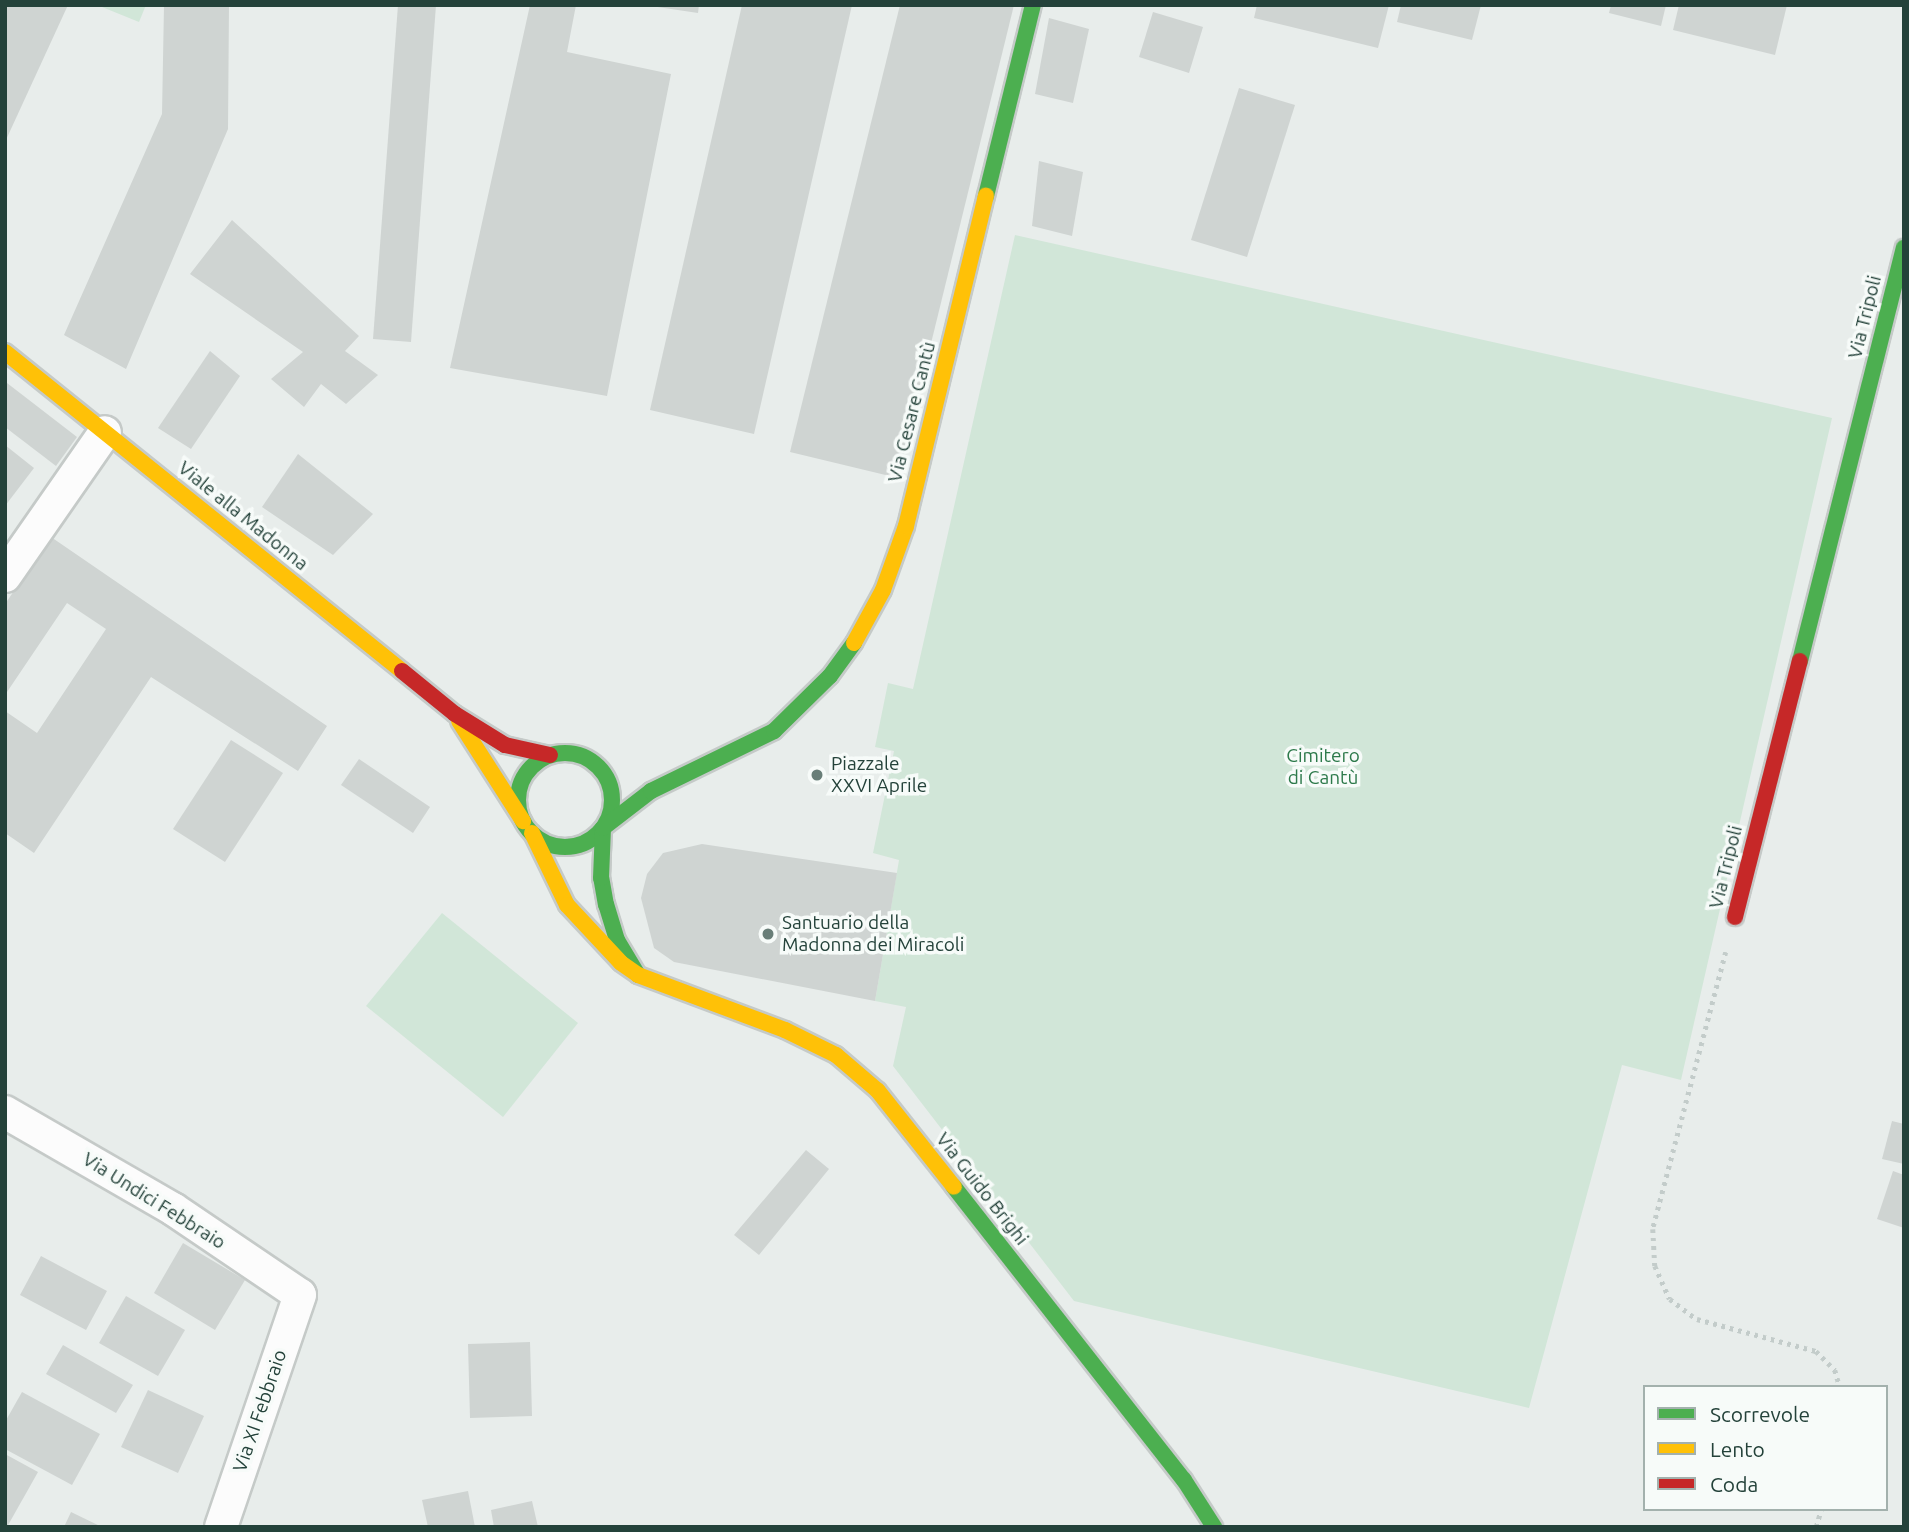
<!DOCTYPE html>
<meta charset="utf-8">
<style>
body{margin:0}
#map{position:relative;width:1909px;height:1532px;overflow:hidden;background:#e8edeb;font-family:Ubuntu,sans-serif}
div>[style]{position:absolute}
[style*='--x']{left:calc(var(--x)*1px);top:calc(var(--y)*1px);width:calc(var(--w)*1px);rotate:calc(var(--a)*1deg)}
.green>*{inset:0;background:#d1e6d8}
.building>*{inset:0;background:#cfd4d2}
.path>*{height:4.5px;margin-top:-2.25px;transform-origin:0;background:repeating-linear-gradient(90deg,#c3ccca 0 3.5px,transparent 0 8.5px)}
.roads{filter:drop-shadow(2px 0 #c5cac8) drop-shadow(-2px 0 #c5cac8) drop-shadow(0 2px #c5cac8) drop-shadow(0 -2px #c5cac8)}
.street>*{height:32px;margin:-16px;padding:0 16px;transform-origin:16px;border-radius:16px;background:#fcfcfc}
.fast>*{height:16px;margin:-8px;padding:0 8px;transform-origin:8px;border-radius:8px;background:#4caf50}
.fast>.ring{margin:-8px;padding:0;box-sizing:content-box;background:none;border:16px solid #4caf50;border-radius:50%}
.slow>*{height:16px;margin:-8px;padding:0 8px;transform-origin:8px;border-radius:8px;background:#ffc107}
.jam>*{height:16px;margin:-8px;padding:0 8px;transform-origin:8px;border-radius:8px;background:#c62828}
.dots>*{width:19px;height:19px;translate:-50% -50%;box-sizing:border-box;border:4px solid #f7fbf9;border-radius:50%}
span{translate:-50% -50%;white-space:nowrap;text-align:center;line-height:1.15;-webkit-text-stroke:7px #f7fbf9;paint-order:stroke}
.street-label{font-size:19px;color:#24423a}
.park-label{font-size:19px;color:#2d7a4b}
.poi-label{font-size:19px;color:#24423a}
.left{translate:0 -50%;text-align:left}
.frame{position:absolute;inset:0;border:7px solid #24423a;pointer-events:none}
.legend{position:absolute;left:1643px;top:1385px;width:245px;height:126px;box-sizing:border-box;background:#f7fbf9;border:2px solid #a3b1ad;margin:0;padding:9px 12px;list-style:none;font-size:21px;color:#24423a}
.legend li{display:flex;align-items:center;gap:14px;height:35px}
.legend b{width:35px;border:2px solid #a3b1ad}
</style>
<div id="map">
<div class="green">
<div style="clip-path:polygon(97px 5px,146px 5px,139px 22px)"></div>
<div style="clip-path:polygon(1015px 235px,1832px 418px,1681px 1080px,1622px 1065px,1529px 1408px,1074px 1301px,893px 1066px,906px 1007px,875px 1001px,899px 860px,873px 853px,894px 751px,875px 747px,888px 683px,913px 689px)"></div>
<div style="clip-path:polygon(442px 913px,578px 1023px,503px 1117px,366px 1006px)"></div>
</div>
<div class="building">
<div style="clip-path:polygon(5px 5px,68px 5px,5px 142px)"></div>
<div style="clip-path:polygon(164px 5px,229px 5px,228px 129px,126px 369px,64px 335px,162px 114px)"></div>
<div style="clip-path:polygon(398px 5px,436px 5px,411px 342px,373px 339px)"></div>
<div style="clip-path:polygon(530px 5px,576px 5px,567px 52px,671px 74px,607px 396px,450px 368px)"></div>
<div style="clip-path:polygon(644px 5px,699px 5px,698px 13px)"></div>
<div style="clip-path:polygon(742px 5px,852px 5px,754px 434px,650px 410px)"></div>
<div style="clip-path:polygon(900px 5px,1014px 5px,898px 478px,790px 452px)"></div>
<div style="clip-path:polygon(1257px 5px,1389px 5px,1378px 48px,1254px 18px)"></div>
<div style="clip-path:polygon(1401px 5px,1481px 5px,1472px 40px,1397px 22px)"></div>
<div style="clip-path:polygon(1611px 5px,1666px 5px,1661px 26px,1609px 13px)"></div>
<div style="clip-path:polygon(1679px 5px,1787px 5px,1775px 55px,1673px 30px)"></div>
<div style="clip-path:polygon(1153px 12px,1203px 27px,1189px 73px,1139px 57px)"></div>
<div style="clip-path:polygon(1049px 18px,1089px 29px,1073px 103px,1035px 94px)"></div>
<div style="clip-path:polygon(1239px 88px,1295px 105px,1247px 257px,1191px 240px)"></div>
<div style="clip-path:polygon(1039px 161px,1083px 172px,1072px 236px,1032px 226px)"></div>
<div style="clip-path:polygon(232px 220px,359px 336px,345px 351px,378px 375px,346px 404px,321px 384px,304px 407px,271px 379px,303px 352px,190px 274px)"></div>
<div style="clip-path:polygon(210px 351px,240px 376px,191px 449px,158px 428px)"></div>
<div style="clip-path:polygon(7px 383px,77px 437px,56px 466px,5px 427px)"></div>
<div style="clip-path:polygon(5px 445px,34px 468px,5px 506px)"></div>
<div style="clip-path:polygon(298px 454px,373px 514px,333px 555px,262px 507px)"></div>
<div style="clip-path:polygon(51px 537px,327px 726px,298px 771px,151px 677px,34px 853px,5px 833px,5px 711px,37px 733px,106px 629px,67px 603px,5px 695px,5px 604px)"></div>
<div style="clip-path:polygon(231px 740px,283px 773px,225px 862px,173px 829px)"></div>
<div style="clip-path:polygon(359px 759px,430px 807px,413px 833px,341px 785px)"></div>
<div style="clip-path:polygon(702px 844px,897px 873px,875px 1001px,674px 962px,654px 948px,641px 898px,647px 874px,663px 853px)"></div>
<div style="clip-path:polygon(1892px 1121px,1904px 1124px,1904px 1164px,1882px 1159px)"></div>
<div style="clip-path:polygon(806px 1150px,829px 1169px,759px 1255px,734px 1235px)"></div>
<div style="clip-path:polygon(1893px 1171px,1904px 1175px,1904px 1228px,1877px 1219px)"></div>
<div style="clip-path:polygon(183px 1243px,245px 1280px,215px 1330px,154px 1293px)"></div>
<div style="clip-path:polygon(41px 1256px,107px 1291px,86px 1330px,20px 1295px)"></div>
<div style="clip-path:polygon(126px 1296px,185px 1330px,158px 1376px,99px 1343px)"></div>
<div style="clip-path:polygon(530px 1342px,532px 1416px,470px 1418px,468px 1344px)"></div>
<div style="clip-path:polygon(63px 1345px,133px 1385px,116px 1413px,46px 1374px)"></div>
<div style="clip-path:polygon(148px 1390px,204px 1416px,178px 1473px,121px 1447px)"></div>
<div style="clip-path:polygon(22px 1392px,100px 1434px,72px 1485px,5px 1449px,5px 1422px)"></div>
<div style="clip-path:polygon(5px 1454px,38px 1472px,7px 1527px,5px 1527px)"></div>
<div style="clip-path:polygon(468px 1491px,475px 1527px,428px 1527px,422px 1500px)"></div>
<div style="clip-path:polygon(532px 1501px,538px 1527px,494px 1527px,491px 1510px)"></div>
<div style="clip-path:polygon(71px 1512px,102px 1527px,64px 1527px)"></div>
</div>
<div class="path">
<div style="--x:1726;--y:952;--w:286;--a:104.8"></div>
<div style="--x:1653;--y:1229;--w:37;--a:87"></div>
<div style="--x:1655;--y:1266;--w:36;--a:66"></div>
<div style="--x:1670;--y:1299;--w:34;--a:37"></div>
<div style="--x:1697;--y:1319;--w:123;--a:15.1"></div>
<div style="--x:1816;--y:1351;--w:27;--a:45"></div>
<div style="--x:1835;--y:1370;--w:18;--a:74"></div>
<div style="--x:1816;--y:1527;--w:19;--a:-74"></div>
</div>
<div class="roads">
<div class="street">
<div style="--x:5;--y:576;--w:175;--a:-55.2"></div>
<div style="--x:5;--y:1112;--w:194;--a:30"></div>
<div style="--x:173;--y:1209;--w:153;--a:34.1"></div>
<div style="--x:300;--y:1295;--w:245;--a:108.8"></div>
</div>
<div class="fast">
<div style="--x:986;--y:196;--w:197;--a:-76.2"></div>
<div style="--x:1800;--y:661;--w:426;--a:-75.9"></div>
<div class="ring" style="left:518px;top:753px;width:78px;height:78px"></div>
<div style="--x:638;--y:975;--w:41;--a:-121"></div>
<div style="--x:617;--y:940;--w:37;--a:-107"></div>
<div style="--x:606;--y:905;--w:27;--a:-100"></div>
<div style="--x:601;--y:878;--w:50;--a:-87.7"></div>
<div style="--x:603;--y:828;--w:61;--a:-37.6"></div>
<div style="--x:651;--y:791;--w:137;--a:-26"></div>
<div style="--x:774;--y:731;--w:78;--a:-44.5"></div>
<div style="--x:830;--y:676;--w:41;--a:-54"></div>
<div style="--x:954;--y:1187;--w:372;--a:51.9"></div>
<div style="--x:1184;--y:1480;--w:56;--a:57.4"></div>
</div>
<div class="slow">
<div style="--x:5;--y:352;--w:509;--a:38.78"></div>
<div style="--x:854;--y:643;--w:60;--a:-61.3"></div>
<div style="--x:883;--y:590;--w:68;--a:-70.2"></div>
<div style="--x:906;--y:526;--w:340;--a:-76.4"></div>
<div style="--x:459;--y:721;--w:119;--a:57.4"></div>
<div style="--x:532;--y:833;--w:80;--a:64.1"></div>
<div style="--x:567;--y:905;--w:79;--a:47"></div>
<div style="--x:621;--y:963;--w:21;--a:35"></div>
<div style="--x:638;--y:975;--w:157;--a:20.5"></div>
<div style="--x:785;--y:1030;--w:57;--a:26.1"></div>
<div style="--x:836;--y:1055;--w:55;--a:40.6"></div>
<div style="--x:878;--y:1091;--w:122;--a:51.6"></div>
</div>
<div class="jam">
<div style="--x:402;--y:671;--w:68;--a:39.1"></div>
<div style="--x:455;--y:714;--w:59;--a:31.8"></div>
<div style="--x:505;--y:745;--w:46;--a:12.5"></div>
<div style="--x:1735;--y:917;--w:264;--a:-75.8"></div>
</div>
</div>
<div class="dots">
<div style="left:817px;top:775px;background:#697e78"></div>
<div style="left:768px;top:934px;background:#697e78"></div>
</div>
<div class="street-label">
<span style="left:1865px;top:317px;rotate:-76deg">Via Tripoli</span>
<span style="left:912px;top:412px;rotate:-76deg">Via Cesare Cantù</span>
<span style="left:243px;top:516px;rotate:39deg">Viale alla Madonna</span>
<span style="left:1726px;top:867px;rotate:-76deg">Via Tripoli</span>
<span style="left:982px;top:1189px;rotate:52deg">Via Guido Brighi</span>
<span style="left:154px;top:1201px;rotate:32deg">Via Undici Febbraio</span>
<span style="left:260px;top:1411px;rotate:-71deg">Via XI Febbraio</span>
</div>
<div class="park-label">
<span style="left:1323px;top:767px">Cimitero<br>di Cantù</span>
</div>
<div class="poi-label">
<span class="left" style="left:831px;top:775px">Piazzale<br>XXVI Aprile</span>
<span class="left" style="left:782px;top:934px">Santuario della<br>Madonna dei Miracoli</span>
</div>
<div class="frame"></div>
<ul class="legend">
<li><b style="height:9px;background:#4caf50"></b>Scorrevole</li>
<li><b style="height:9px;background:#ffc107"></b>Lento</li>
<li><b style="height:9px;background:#c62828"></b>Coda</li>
</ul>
</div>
